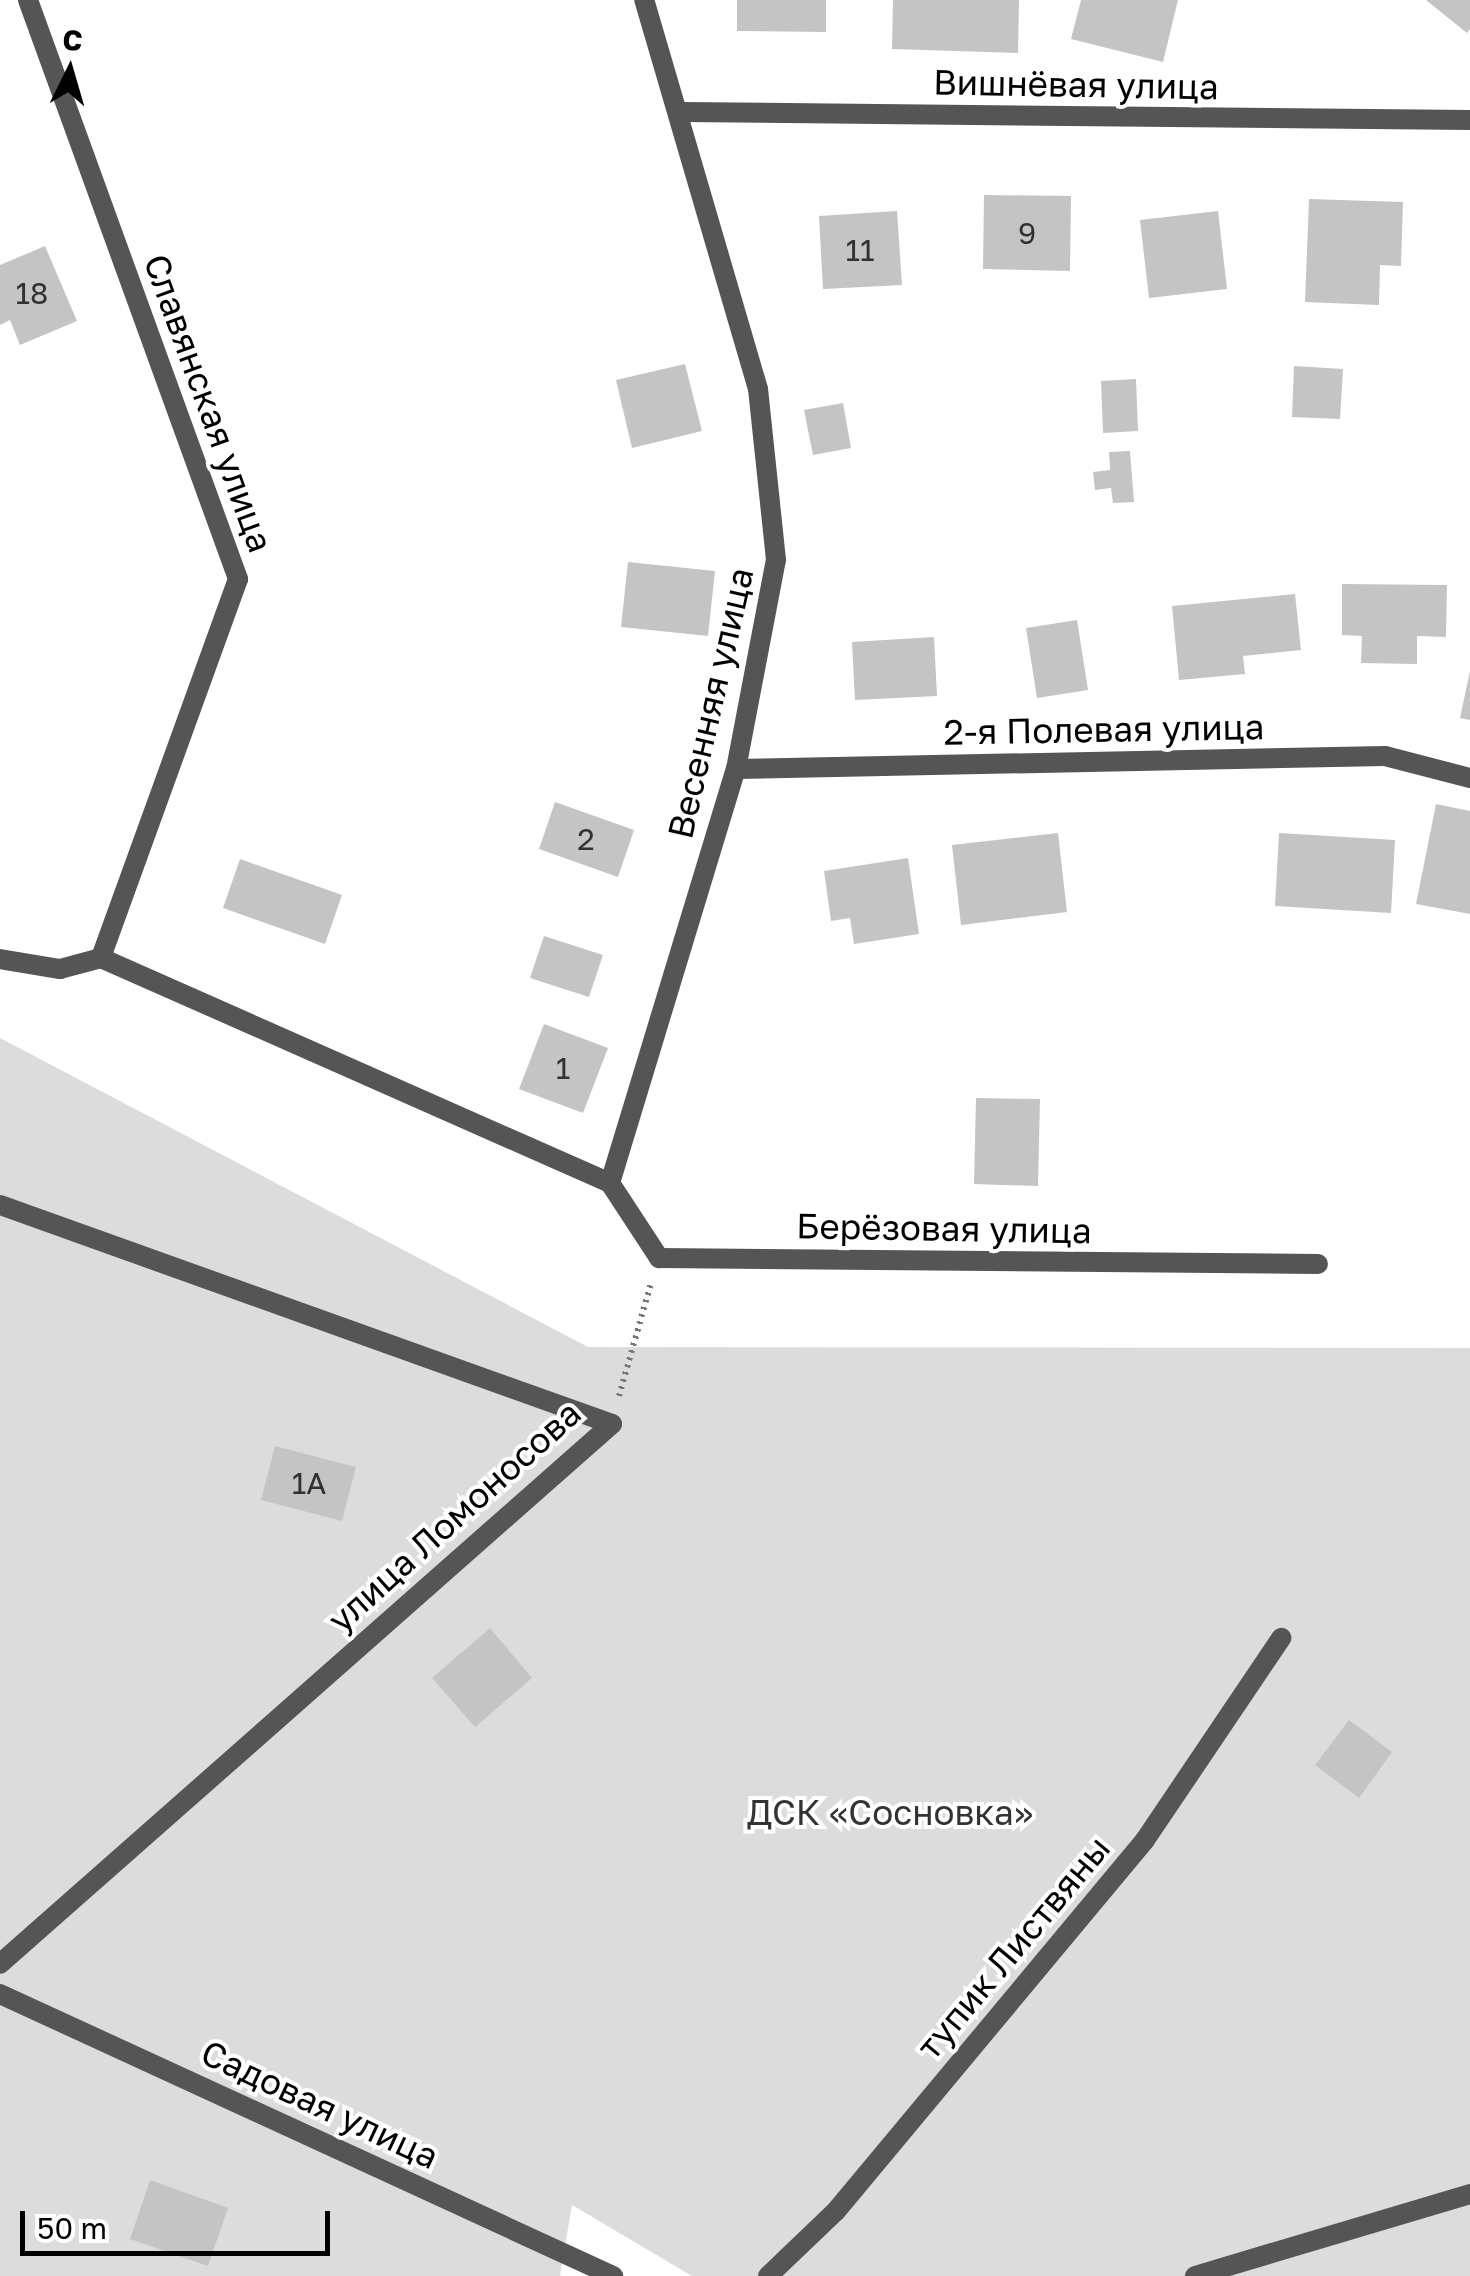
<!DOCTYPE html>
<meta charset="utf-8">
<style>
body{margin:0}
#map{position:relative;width:1470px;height:2276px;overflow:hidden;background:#fff;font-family:"Golos Text",sans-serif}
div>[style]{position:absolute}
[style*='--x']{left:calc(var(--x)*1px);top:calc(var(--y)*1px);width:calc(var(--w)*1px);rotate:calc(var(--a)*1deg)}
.green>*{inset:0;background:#dcdcdc}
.building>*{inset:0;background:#c4c4c4}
.path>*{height:6px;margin-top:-3px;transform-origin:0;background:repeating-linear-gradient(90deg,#777 0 2.5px,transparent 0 7.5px)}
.service>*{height:20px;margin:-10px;padding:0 10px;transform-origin:10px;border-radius:10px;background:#555}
.minor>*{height:20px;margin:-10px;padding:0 10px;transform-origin:10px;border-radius:10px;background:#555}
span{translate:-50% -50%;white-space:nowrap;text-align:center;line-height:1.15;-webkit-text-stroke:8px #fff;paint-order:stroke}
.number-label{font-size:30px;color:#313131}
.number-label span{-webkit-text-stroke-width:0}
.street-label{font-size:35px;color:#000}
.park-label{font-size:35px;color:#333}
.north{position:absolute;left:20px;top:20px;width:100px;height:100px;-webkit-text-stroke:8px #fff;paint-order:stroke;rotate:5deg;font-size:28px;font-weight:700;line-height:40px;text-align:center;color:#000}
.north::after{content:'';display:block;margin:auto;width:35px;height:45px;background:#000;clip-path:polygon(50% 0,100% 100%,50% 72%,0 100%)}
.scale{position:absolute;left:20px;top:2211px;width:310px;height:45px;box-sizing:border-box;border:5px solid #000;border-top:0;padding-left:12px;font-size:30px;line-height:35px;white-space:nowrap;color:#000;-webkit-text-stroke:8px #fff;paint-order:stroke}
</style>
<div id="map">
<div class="green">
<div style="clip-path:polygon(0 1038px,588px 1347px,1470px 1348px,1470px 2276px,692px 2276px,572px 2205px,560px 2276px,0 2276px)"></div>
</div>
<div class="building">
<div style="clip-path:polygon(737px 0,826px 0,826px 32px,737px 31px)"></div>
<div style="clip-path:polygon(893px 0,1019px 0,1018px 53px,892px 49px)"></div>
<div style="clip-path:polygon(1081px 0,1178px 0,1163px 62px,1071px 39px)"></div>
<div style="clip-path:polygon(1426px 0,1470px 0,1470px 29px,1467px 33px)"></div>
<div style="clip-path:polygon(984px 195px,1071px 196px,1070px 271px,983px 269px)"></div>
<div style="clip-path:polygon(1309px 199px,1403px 202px,1401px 266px,1380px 265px,1379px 305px,1305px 302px)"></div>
<div style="clip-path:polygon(897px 211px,902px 285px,823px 289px,819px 216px)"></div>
<div style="clip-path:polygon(1218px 211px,1227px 289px,1149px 298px,1140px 220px)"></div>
<div style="clip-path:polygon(45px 246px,77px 321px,20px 345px,10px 320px,0 325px,0 265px)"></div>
<div style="clip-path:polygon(685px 364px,702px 431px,632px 448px,616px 380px)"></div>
<div style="clip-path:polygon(1294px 366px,1343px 369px,1340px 419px,1292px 417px)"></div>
<div style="clip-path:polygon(1136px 379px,1138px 431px,1103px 433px,1101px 381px)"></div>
<div style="clip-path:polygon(843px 403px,851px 448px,813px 455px,804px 410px)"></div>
<div style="clip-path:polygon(1130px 451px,1134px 502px,1113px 503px,1111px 488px,1095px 490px,1093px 472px,1110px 470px,1109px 452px)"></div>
<div style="clip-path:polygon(628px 562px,715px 571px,708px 636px,621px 627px)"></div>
<div style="clip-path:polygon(1342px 584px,1447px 585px,1446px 637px,1417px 636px,1417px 664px,1361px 663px,1362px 636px,1342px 635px)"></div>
<div style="clip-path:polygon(1295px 594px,1301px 650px,1243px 656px,1245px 674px,1179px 680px,1172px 606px)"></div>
<div style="clip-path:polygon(1077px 620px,1088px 690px,1037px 698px,1026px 628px)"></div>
<div style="clip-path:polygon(934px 637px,937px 696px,855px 700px,852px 642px)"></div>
<div style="clip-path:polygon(1470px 671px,1470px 720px,1460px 718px)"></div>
<div style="clip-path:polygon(555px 802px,634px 830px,618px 877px,539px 849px)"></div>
<div style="clip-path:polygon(1436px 804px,1470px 811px,1470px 914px,1416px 904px)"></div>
<div style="clip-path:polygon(1058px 833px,1067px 912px,961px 925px,952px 845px)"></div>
<div style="clip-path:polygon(1279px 833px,1395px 840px,1391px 913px,1275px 906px)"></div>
<div style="clip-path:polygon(908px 858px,919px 934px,854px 944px,850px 918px,831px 921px,824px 871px)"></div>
<div style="clip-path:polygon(240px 859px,342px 895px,325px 944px,223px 908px)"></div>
<div style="clip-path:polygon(544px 936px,603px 955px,589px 997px,530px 978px)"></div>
<div style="clip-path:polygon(544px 1024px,608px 1048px,583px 1113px,519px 1089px)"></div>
<div style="clip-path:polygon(976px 1098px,1040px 1099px,1038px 1186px,974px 1184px)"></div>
<div style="clip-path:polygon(275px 1446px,356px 1467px,342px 1521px,261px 1500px)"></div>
<div style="clip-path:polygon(490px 1628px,532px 1678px,475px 1727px,432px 1678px)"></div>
<div style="clip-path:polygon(1349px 1720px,1392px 1752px,1359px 1798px,1315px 1765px)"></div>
<div style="clip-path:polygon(150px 2180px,228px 2208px,208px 2266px,130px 2239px)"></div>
</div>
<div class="path">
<div style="--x:619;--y:1396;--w:117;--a:-74.2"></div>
</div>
<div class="service">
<div style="--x:0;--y:959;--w:61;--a:9.5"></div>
</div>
<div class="minor">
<div style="--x:28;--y:0;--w:616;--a:70.06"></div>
<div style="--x:238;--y:579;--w:403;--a:109.9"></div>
<div style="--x:101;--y:958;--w:42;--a:165"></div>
<div style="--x:682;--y:112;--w:788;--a:0.58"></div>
<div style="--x:736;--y:769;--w:649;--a:-1.15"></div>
<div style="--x:1385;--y:756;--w:88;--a:14.5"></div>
<div style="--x:101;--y:958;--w:557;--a:23.85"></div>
<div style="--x:610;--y:1183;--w:433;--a:-73.1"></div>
<div style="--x:736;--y:769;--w:213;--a:-79.2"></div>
<div style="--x:776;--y:560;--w:172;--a:-96"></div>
<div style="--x:758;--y:389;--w:405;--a:-106.3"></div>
<div style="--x:610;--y:1183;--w:90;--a:56.8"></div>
<div style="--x:659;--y:1258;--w:659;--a:0.52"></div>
<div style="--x:0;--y:1205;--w:650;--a:19.69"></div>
<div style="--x:612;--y:1424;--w:816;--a:138.58"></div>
<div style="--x:0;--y:1994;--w:675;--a:24.7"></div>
<div style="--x:768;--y:2276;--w:94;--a:-43.7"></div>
<div style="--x:836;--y:2211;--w:483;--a:-50.2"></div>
<div style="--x:1145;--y:1840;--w:244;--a:-56"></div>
<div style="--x:1195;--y:2276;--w:287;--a:-16.6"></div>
</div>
<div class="number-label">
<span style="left:1027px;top:233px">9</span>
<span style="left:860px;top:250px">11</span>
<span style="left:32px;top:293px">18</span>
<span style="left:586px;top:839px">2</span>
<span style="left:563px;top:1068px">1</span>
<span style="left:309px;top:1483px">1А</span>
</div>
<div class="street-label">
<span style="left:1076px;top:84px;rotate:1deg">Вишнёвая улица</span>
<span style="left:209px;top:403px;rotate:70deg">Славянская улица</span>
<span style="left:710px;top:703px;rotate:-77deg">Весенняя улица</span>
<span style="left:1104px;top:729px;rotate:-1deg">2-я Полевая улица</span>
<span style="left:944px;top:1228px;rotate:1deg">Берёзовая улица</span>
<span style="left:454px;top:1516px;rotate:-42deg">улица Ломоносова</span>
<span style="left:1013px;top:1947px;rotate:-50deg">тупик Листвяны</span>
<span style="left:320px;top:2104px;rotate:25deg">Садовая улица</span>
</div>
<div class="park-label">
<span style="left:890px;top:1812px">ДСК «Сосновка»</span>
</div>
<div class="north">С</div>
<div class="scale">50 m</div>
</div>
